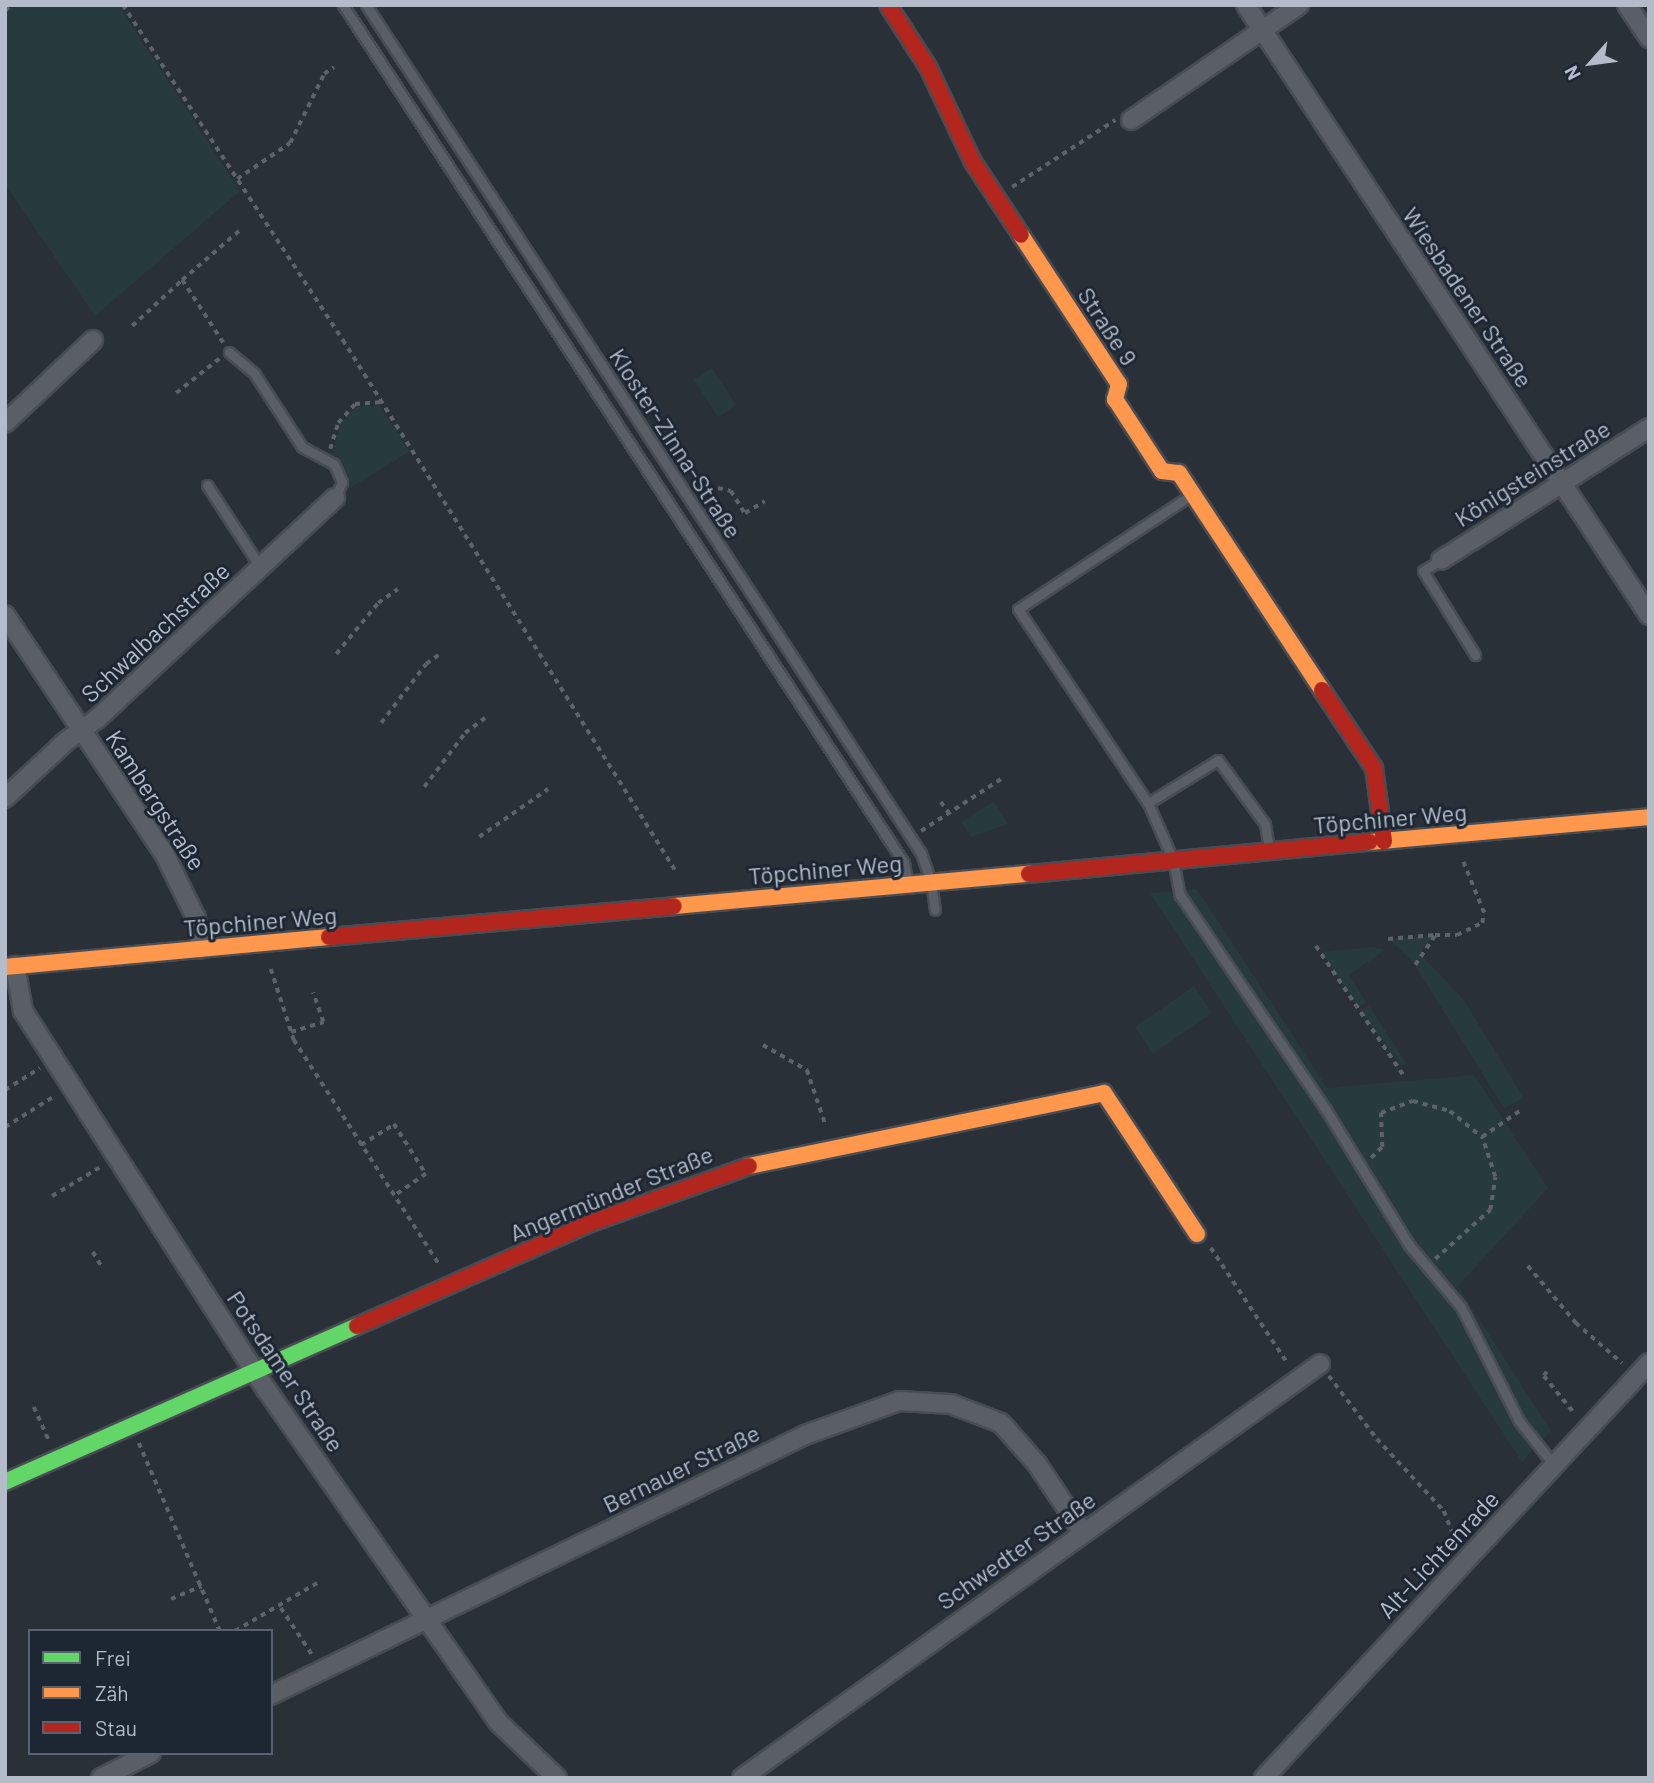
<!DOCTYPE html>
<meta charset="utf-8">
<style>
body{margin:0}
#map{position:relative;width:1654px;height:1783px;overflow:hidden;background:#2a3038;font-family:Barlow,sans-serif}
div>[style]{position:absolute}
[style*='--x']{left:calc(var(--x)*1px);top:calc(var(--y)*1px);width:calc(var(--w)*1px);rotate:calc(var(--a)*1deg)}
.green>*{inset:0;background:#273a3e}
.path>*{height:3.5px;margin-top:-1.75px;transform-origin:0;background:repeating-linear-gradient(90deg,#5d636a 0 5px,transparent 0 10px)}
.roads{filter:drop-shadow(2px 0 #484c53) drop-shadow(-2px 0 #484c53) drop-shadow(0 2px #484c53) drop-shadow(0 -2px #484c53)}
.lane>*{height:9px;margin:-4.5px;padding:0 4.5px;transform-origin:4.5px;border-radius:4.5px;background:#5a5e66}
.street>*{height:18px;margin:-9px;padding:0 9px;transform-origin:9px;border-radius:9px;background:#5a5e66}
.fast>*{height:16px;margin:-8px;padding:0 8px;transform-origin:8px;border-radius:8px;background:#63d668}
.slow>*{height:16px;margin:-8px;padding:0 8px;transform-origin:8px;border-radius:8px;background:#ff974d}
.jam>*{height:16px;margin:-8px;padding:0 8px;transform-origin:8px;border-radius:8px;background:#b3261e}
span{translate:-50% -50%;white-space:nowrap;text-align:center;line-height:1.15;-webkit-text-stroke:6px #1d2633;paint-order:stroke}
.street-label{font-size:24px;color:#b4bcc9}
.frame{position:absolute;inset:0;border:7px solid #b4bcc9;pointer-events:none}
.legend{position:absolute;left:28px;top:1629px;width:245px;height:126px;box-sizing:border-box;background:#1d2633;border:2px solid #59626f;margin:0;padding:9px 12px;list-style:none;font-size:21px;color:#b4bcc9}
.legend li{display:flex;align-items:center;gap:14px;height:35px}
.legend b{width:35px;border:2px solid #59626f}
.north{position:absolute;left:1556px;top:28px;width:70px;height:70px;-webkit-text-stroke:5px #1d2633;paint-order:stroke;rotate:242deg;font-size:19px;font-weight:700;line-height:28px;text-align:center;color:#b4bcc9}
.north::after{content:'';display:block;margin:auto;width:24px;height:32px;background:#b4bcc9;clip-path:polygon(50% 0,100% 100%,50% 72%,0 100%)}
</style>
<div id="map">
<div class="green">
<div style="clip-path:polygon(5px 5px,118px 5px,240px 191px,95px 316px,5px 184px)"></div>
<div style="clip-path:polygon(712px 368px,736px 405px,718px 417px,694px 380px)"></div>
<div style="clip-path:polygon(379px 405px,410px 451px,349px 489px,333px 453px,340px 424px,356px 407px)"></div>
<div style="clip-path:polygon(994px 801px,1008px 824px,971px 837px,961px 822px)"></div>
<div style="clip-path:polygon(1197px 889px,1327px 1088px,1474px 1075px,1548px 1188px,1458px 1286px,1551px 1431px,1522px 1462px,1150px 893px)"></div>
<div style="clip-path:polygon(1433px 936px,1420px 954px,1463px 999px,1524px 1098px,1504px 1108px,1413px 962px,1389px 939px)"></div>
<div style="clip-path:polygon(1372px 947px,1385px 950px,1349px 975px,1366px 1002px,1357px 1007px,1322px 952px)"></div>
<div style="clip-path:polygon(1194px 986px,1212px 1013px,1153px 1054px,1135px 1027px)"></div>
<div style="clip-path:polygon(1369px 1006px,1406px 1063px,1402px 1066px,1360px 1011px)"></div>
</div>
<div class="path">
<div style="--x:123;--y:5;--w:401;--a:56.7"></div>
<div style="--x:343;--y:340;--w:629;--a:57.93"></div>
<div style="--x:5;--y:11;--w:8;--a:-45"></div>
<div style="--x:237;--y:179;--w:64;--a:-34.2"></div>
<div style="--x:290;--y:143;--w:77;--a:-63.8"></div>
<div style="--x:324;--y:74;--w:12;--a:-35"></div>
<div style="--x:1012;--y:187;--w:123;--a:-33"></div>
<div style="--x:132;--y:326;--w:68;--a:-42.6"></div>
<div style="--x:223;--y:343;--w:75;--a:-123.1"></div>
<div style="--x:182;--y:280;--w:75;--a:-40.7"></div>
<div style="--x:176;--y:393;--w:56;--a:-38.5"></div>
<div style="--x:330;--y:449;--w:27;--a:-73"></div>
<div style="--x:338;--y:423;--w:25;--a:-48"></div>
<div style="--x:355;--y:404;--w:27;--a:-4"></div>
<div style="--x:718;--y:488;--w:13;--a:13"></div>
<div style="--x:731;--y:491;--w:26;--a:58"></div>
<div style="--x:745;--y:513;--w:23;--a:-31"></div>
<div style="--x:336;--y:654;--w:66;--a:-50.5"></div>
<div style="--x:378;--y:603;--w:24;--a:-35"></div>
<div style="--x:381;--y:723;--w:74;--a:-52.7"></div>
<div style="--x:426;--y:664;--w:19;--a:-36"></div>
<div style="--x:424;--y:787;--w:68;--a:-52.8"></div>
<div style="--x:465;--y:733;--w:25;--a:-37"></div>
<div style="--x:941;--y:802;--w:14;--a:54"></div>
<div style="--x:921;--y:831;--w:99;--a:-33"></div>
<div style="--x:479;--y:837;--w:84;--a:-34.8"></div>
<div style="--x:1388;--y:939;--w:46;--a:-5"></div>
<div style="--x:1316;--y:946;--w:157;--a:55.9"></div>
<div style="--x:1415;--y:965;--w:36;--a:-56"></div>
<div style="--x:1435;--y:935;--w:22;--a:0"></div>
<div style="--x:1457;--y:935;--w:28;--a:-26"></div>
<div style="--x:1482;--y:923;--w:10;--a:-79"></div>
<div style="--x:1484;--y:913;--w:55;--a:-112.4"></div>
<div style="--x:271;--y:969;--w:75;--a:72.1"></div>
<div style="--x:294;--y:1040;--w:269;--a:57.1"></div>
<div style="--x:291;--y:1032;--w:34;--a:-17"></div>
<div style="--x:323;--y:1022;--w:31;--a:-109"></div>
<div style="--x:763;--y:1045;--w:51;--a:29.6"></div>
<div style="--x:807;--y:1070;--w:59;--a:71.3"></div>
<div style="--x:5;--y:1090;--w:41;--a:-32.2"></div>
<div style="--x:5;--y:1127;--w:60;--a:-32.1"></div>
<div style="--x:361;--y:1145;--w:39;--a:-32"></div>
<div style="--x:394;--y:1124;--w:59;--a:57.4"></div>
<div style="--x:426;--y:1174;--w:39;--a:145"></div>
<div style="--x:1371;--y:1158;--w:16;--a:-45"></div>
<div style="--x:1382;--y:1147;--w:34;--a:-92"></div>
<div style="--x:1381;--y:1113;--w:34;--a:-21"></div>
<div style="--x:1413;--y:1101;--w:38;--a:15"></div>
<div style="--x:1450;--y:1111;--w:41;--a:39.1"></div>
<div style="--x:52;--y:1196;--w:58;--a:-31"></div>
<div style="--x:1211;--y:1248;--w:139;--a:56.4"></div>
<div style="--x:93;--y:1252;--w:17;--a:59"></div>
<div style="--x:1435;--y:1259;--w:74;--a:-41.7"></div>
<div style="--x:1490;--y:1210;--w:33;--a:-81"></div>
<div style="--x:1495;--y:1177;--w:42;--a:-108"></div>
<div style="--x:1482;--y:1137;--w:47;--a:-34.7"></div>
<div style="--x:1528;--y:1266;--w:75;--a:49.9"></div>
<div style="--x:1576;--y:1323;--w:61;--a:41"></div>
<div style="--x:1547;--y:1372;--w:5;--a:127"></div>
<div style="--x:1544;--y:1376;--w:49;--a:50.8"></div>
<div style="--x:1329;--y:1376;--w:79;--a:52.7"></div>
<div style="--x:1377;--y:1439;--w:98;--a:47.1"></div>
<div style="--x:1444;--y:1511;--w:34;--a:69"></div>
<div style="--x:34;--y:1407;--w:36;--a:66"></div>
<div style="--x:139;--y:1443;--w:205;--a:66.7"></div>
<div style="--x:171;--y:1599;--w:33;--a:-23"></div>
<div style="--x:281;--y:1608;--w:58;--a:56.3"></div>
<div style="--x:235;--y:1631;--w:95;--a:-30.3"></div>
</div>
<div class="roads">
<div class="lane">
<div style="--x:343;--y:5;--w:1025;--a:56.82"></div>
<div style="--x:904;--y:863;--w:20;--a:79"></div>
<div style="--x:366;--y:5;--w:1013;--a:56.8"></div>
<div style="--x:921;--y:853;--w:31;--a:71"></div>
<div style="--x:931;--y:882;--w:28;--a:82"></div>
<div style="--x:229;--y:352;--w:33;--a:40"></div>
<div style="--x:254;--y:373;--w:88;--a:57"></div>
<div style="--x:302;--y:447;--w:36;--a:28"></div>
<div style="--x:334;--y:464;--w:20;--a:66"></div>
<div style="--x:342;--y:482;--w:17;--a:114"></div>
<div style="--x:207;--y:485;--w:99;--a:57"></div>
<div style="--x:1191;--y:495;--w:207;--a:146.6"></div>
<div style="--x:1018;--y:609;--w:234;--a:56.2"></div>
<div style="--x:1148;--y:803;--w:62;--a:66.3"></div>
<div style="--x:1173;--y:860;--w:36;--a:79"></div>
<div style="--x:1180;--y:895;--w:260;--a:55.8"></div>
<div style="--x:1326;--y:1110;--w:158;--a:58.4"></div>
<div style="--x:1409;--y:1245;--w:81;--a:50"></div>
<div style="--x:1461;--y:1307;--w:128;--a:63"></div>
<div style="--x:1519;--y:1421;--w:56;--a:51.5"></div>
<div style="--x:1441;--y:560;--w:21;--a:149"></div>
<div style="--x:1423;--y:571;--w:99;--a:58.2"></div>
<div style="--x:1148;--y:803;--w:82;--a:-31.6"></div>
<div style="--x:1218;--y:760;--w:79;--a:53.7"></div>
<div style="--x:1265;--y:824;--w:25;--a:81"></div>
</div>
<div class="street">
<div style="--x:1246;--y:5;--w:731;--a:56.55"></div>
<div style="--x:1627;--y:5;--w:40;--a:56"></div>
<div style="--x:1131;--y:120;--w:204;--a:-34.4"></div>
<div style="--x:5;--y:423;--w:121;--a:-43.3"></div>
<div style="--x:1441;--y:560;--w:246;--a:-32.4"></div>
<div style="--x:5;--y:615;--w:286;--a:56.3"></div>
<div style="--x:164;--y:853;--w:72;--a:63.8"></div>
<div style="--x:196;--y:918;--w:31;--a:81"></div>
<div style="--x:5;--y:798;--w:82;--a:-43"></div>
<div style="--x:65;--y:742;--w:39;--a:-36"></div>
<div style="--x:97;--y:719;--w:325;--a:-42.9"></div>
<div style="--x:15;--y:966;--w:46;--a:79.9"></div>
<div style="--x:23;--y:1011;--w:449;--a:57.3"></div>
<div style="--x:266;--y:1389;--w:407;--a:55.1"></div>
<div style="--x:499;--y:1723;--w:80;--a:43.5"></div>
<div style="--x:271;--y:1695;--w:594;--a:-25.96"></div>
<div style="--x:805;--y:1435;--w:100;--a:-19.9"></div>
<div style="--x:899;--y:1401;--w:52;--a:3.3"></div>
<div style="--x:951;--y:1404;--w:53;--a:20.8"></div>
<div style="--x:1001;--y:1423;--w:55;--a:48.7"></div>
<div style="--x:1037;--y:1464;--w:81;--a:56.1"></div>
<div style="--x:101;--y:1778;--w:56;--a:-26.6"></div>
<div style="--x:742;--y:1778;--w:711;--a:-35.61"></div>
<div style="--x:1264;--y:1778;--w:566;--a:-47.15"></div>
</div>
<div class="fast">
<div style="--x:5;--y:1482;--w:385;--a:-23.9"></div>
</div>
<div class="slow">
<div style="--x:1021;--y:235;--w:178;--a:56.7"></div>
<div style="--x:1119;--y:384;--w:16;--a:105"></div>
<div style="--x:1115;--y:399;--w:86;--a:56.9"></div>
<div style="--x:1162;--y:471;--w:17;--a:7"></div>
<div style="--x:1179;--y:473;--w:260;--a:56.6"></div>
<div style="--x:1370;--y:842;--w:280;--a:-5.1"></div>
<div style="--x:674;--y:906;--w:356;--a:-5.2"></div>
<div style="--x:5;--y:967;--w:325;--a:-5.3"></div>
<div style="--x:749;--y:1166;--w:362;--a:-11.6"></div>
<div style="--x:1104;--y:1093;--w:169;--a:56.6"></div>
</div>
<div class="jam">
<div style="--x:888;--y:5;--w:74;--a:57.2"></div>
<div style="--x:928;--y:67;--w:105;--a:64.7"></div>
<div style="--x:973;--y:162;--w:87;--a:56.7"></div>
<div style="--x:1322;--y:690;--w:94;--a:56.3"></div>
<div style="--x:1374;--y:768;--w:74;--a:82.2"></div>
<div style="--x:1029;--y:874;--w:342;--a:-5.4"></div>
<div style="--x:329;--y:937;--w:346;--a:-5.1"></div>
<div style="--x:357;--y:1326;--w:253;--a:-23.8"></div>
<div style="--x:588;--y:1224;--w:171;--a:-19.8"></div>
</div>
</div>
<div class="street-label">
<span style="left:1468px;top:297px;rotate:56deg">Wiesbadener Straße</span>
<span style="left:1108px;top:326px;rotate:57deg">Straße 9</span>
<span style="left:676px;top:443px;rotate:57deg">Kloster-Zinna-Straße</span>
<span style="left:1532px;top:473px;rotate:-32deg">Königsteinstraße</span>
<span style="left:155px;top:632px;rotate:-43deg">Schwalbachstraße</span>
<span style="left:156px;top:800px;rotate:57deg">Kambergstraße</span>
<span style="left:1390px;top:818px;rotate:-5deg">Töpchiner Weg</span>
<span style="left:825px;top:869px;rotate:-5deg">Töpchiner Weg</span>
<span style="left:260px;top:921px;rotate:-5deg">Töpchiner Weg</span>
<span style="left:611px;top:1193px;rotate:-22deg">Angermünder Straße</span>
<span style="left:286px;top:1371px;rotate:56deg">Potsdamer Straße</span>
<span style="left:681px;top:1468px;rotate:-26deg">Bernauer Straße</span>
<span style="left:1016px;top:1550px;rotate:-35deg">Schwedter Straße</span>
<span style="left:1438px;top:1554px;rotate:-47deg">Alt-Lichtenrade</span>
</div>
<div class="frame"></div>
<ul class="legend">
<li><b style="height:9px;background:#63d668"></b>Frei</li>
<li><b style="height:9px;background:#ff974d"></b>Zäh</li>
<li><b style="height:9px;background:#b3261e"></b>Stau</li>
</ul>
<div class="north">N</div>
</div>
